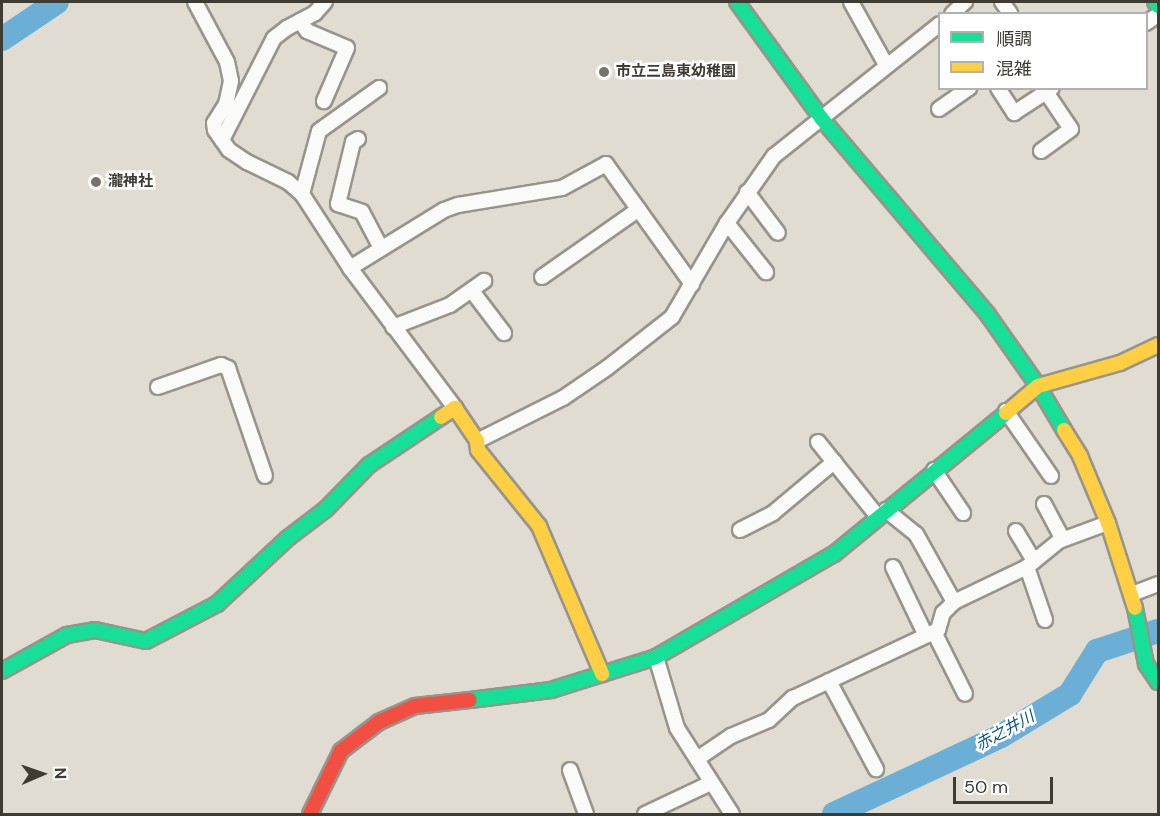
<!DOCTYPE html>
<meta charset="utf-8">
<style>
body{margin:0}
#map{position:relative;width:1160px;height:816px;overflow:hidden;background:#e1dcd1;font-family:"DM Sans","Noto Sans JP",sans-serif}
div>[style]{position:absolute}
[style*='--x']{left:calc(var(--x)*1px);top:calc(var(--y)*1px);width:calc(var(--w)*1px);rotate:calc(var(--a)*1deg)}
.river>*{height:24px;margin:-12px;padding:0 12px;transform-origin:12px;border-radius:12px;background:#6bafd6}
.roads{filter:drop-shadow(2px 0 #97948c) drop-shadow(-2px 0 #97948c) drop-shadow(0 2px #97948c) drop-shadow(0 -2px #97948c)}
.street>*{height:14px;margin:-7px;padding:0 7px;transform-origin:7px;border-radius:7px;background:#fafaf8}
.fast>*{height:14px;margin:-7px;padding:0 7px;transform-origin:7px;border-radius:7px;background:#16e098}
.slow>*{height:14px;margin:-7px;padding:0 7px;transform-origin:7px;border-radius:7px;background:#ffcf43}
.jam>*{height:14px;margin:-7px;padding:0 7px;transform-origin:7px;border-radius:7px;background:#f24e42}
.dots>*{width:16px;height:16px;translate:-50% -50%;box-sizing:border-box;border:3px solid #fff;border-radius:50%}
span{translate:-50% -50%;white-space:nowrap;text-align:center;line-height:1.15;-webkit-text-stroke:5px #fff;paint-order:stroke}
.poi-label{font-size:15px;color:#3e3b33;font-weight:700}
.left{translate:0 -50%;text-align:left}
.water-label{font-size:16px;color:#0d5780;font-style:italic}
.frame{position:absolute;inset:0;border:3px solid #3e3b33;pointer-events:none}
.legend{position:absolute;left:938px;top:12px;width:210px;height:78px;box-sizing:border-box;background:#fff;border:2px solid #b2b1ad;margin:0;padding:8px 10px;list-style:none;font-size:18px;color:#3e3b33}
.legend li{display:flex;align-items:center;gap:12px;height:30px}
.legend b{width:30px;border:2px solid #b2b1ad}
.north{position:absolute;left:12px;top:744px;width:60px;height:60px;-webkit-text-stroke:4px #fff;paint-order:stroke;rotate:88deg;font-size:16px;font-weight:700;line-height:24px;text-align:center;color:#3e3b33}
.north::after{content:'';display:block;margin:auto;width:21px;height:27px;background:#3e3b33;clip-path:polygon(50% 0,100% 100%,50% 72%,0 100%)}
.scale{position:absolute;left:953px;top:777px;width:100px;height:27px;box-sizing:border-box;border:3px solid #3e3b33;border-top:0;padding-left:8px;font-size:18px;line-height:21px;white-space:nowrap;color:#3e3b33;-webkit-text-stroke:4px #fff;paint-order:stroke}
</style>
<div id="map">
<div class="river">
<div style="--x:2;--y:39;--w:66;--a:-33.9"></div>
<div style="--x:834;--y:814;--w:184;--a:-25"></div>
<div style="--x:1001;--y:736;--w:81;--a:-31.3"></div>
<div style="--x:1070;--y:694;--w:51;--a:-57.9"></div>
<div style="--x:1097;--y:651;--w:64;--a:-18.2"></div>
</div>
<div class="roads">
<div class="street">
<div style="--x:195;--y:2;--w:68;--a:61.9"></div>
<div style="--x:227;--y:62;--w:19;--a:78"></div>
<div style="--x:231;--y:81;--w:24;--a:102"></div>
<div style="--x:226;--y:104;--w:22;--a:122"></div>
<div style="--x:214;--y:123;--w:7;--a:82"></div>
<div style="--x:215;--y:130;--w:24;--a:55"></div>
<div style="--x:229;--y:150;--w:22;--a:34"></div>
<div style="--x:247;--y:162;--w:46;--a:26"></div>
<div style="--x:288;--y:182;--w:18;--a:41"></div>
<div style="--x:302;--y:194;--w:88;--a:57"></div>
<div style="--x:350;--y:268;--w:175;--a:53.1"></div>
<div style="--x:851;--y:2;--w:72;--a:60.9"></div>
<div style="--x:1002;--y:2;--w:14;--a:54"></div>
<div style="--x:952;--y:14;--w:18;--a:-43"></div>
<div style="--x:300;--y:21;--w:12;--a:55"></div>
<div style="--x:307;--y:31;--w:43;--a:23"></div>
<div style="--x:347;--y:48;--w:58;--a:113.5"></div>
<div style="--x:1146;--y:23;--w:14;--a:-34"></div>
<div style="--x:998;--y:88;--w:30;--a:57"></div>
<div style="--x:1014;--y:113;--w:45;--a:-33.3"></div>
<div style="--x:939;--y:109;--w:37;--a:-35"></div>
<div style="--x:358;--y:139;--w:6;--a:149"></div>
<div style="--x:353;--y:142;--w:64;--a:103.6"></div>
<div style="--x:338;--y:204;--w:25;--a:18"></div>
<div style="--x:362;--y:212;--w:41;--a:62.2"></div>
<div style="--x:222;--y:140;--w:114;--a:-63"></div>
<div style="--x:274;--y:38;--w:16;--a:-38"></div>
<div style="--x:287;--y:28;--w:32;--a:-28"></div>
<div style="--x:315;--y:13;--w:15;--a:-48"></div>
<div style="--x:1041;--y:151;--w:37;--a:-36"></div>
<div style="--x:1071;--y:129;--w:45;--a:-124"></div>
<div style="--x:747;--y:192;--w:51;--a:52.9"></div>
<div style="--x:302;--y:194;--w:65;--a:-74.9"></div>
<div style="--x:319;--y:131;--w:74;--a:-35.6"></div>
<div style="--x:727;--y:223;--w:63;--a:51.5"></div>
<div style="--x:350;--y:268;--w:110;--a:-31.7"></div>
<div style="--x:444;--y:210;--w:15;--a:-20"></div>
<div style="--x:458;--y:205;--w:105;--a:-9.3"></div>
<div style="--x:562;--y:188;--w:50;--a:-28.6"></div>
<div style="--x:606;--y:164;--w:148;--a:54.4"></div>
<div style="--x:542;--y:277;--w:118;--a:-35"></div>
<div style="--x:472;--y:291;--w:53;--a:52.7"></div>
<div style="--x:393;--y:327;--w:61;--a:-21.1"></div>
<div style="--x:450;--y:305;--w:42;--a:-35.2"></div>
<div style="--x:158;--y:387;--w:67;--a:-19.2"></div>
<div style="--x:221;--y:365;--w:8;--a:23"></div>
<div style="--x:228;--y:368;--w:114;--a:71.1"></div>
<div style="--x:1006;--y:411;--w:79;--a:55.3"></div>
<div style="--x:477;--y:441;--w:96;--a:-26.6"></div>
<div style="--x:563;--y:398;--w:53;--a:-34.3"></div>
<div style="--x:607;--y:368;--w:83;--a:-38.1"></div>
<div style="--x:672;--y:317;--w:109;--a:-59.7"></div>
<div style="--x:727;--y:223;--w:82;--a:-55"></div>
<div style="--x:774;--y:156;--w:212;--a:-38.5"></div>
<div style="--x:818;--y:442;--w:96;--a:51.3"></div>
<div style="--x:934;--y:470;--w:52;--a:56"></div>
<div style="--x:1044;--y:504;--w:40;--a:62"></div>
<div style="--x:886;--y:510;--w:38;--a:39"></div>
<div style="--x:916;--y:534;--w:78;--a:60.8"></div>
<div style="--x:740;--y:530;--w:37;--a:-27"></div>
<div style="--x:773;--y:513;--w:80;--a:-39.9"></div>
<div style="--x:1016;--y:531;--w:35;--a:59"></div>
<div style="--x:893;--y:567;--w:76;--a:64.4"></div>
<div style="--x:1027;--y:567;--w:56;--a:71.2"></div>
<div style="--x:1132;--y:594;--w:28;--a:-21"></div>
<div style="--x:934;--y:632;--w:69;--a:63.4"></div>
<div style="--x:656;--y:657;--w:74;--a:73.5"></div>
<div style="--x:677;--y:728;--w:102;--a:57.4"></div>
<div style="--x:829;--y:681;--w:100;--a:61.9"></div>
<div style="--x:697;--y:759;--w:41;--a:-34.1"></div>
<div style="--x:731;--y:736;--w:41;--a:-22.8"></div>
<div style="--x:769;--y:720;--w:33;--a:-43"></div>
<div style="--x:793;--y:698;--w:160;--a:-25.1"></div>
<div style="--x:938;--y:630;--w:18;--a:-74"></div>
<div style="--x:943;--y:613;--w:16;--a:-45"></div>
<div style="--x:954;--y:602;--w:81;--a:-25.6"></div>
<div style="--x:1027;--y:567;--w:41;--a:-39.1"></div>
<div style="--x:1059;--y:541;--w:52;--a:-20.2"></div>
<div style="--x:570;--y:770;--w:47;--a:70"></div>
<div style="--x:645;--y:814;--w:73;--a:-25.2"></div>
</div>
<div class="fast">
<div style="--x:737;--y:2;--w:145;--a:54"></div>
<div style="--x:822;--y:119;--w:257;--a:49.7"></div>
<div style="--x:988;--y:315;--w:87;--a:54.8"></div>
<div style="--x:1038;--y:386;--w:51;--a:59.4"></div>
<div style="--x:1155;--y:2;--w:5;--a:53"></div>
<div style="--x:1135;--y:608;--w:57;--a:78.9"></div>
<div style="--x:1146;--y:664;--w:22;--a:56"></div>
<div style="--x:2;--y:671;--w:74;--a:-29"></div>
<div style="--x:67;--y:635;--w:28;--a:-10"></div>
<div style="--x:95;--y:630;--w:52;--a:12.2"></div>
<div style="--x:146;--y:641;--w:80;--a:-27.5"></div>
<div style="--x:217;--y:604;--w:97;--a:-42.9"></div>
<div style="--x:288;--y:538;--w:48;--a:-37.3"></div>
<div style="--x:326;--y:509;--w:62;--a:-45.7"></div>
<div style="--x:369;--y:465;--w:87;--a:-33.7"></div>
<div style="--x:470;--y:700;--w:82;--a:-7"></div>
<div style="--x:551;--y:690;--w:110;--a:-17.4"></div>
<div style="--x:656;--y:657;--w:206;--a:-30.1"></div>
<div style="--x:834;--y:554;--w:222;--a:-39.3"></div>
</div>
<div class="slow">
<div style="--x:1006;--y:413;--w:42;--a:-40.2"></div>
<div style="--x:1038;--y:386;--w:85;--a:-15.7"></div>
<div style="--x:1120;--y:363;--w:42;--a:-25.3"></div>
<div style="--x:441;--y:417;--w:17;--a:-33"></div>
<div style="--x:455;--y:408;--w:40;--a:56"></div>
<div style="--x:477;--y:441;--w:9;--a:84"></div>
<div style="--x:478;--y:450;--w:97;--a:51.2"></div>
<div style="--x:539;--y:526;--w:161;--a:66.9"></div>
<div style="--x:1064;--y:430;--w:31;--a:58"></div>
<div style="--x:1080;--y:456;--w:73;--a:67.3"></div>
<div style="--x:1108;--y:523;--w:89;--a:72.4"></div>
</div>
<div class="jam">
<div style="--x:310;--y:814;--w:70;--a:-63.8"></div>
<div style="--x:341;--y:751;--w:48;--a:-37.3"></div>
<div style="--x:379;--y:722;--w:39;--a:-24"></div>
<div style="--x:415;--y:706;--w:55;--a:-6.2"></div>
</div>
</div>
<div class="dots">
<div style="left:604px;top:72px;background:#77736a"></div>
<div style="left:96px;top:182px;background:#77736a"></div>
</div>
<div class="poi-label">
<span class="left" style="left:616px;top:72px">市立三島東幼稚園</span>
<span class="left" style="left:108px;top:182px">瀧神社</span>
</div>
<div class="water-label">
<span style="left:1005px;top:731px;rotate:-29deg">赤之井川</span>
</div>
<div class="frame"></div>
<ul class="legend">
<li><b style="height:8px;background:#16e098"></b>順調</li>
<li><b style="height:8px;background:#ffcf43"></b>混雑</li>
</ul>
<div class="north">N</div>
<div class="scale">50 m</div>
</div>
